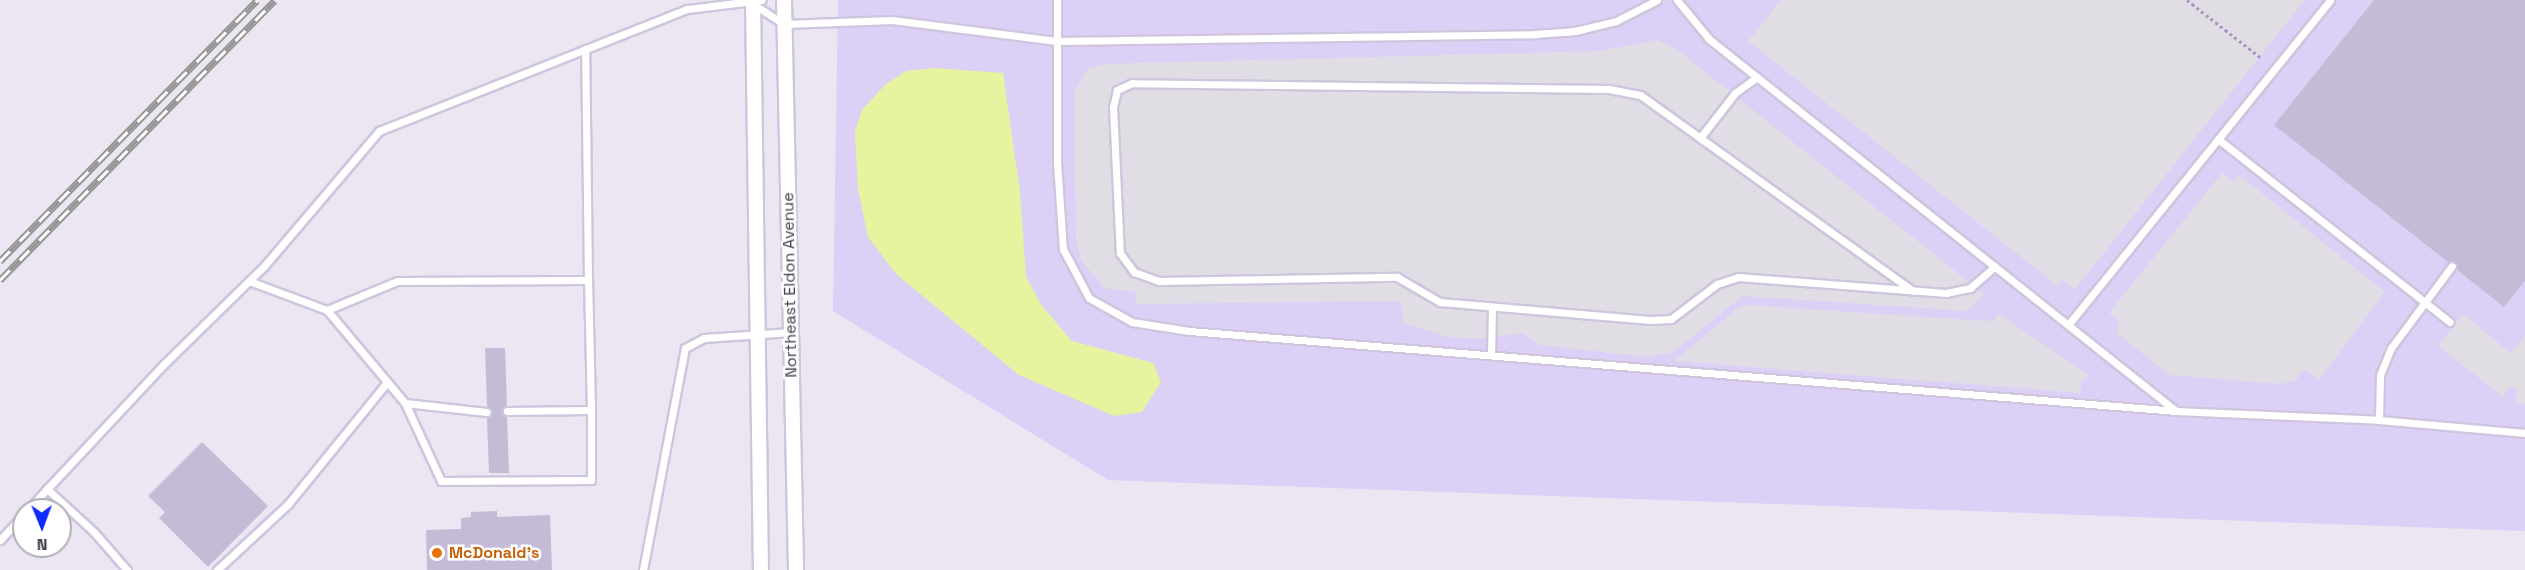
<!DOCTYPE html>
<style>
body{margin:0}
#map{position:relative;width:2525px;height:570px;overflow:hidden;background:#ece6f3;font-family:"Space Grotesk",sans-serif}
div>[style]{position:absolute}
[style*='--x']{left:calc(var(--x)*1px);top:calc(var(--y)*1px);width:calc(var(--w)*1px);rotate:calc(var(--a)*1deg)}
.commercial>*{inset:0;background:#dcd0f6}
.parking>*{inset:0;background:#e0dee4}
.water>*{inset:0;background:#e6f39f}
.building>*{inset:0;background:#c4bbd6}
.path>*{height:3px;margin-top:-1.5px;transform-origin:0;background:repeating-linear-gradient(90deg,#a898c2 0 3px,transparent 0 6px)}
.roads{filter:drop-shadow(2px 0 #cfc5dd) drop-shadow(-2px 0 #cfc5dd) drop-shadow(0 2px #cfc5dd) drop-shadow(0 -2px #cfc5dd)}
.lane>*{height:7px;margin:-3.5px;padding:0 3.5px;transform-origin:3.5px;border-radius:3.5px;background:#fff}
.street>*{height:14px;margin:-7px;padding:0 7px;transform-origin:7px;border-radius:7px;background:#fff}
.rail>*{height:7px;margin-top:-3.5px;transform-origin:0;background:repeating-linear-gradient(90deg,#fff 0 14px,#969696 0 28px);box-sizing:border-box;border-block:2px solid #969696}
.dots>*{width:16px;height:16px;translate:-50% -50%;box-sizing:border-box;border:3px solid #fff;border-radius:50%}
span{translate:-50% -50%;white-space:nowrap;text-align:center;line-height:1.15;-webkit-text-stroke:5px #fff;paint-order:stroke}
.street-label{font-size:16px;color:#3b3546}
.food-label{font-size:16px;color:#c56008;font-weight:700}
.left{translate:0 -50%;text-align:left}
.north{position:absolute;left:12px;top:498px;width:60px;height:60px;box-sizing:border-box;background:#fff;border:2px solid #b1aeb5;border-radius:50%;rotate:179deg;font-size:16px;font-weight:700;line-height:24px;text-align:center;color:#3b3546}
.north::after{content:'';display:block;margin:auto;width:21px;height:27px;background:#112bff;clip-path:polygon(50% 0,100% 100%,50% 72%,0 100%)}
</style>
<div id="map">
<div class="commercial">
<div style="clip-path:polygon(838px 0,2525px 0,2525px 531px,1108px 480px,833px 311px)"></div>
</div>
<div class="parking">
<div style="clip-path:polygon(1781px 0,2305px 0,2075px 289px,2063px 280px,2058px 286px,1748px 41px)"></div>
<div style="clip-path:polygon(1656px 40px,1675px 48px,1984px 294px,1967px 311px,1743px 296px,1673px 352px,1648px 357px,1539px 345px,1523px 333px,1477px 339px,1449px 337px,1403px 323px,1401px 301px,1136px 304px,1136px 292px,1104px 288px,1081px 260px,1076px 240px,1074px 92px,1088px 68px,1105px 64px,1600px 51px)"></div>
<div style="clip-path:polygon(2222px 173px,2234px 181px,2239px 175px,2385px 292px,2319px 380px,2304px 369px,2296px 380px,2280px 384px,2169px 375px,2117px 333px,2119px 321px,2109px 313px)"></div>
<div style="clip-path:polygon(1750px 305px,1985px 321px,1995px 320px,1998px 313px,2090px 376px,2082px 380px,2080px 393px,1674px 361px,1739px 307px)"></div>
<div style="clip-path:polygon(2463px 314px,2511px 353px,2525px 336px,2525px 405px,2516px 404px,2517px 388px,2510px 386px,2503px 397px,2438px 346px)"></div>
</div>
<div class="water">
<div style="clip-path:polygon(934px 68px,1003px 73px,1020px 192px,1026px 277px,1042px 306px,1072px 341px,1153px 363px,1161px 382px,1142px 412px,1114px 416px,1019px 375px,896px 274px,868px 237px,858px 189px,855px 132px,862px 110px,885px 85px,906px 71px)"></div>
</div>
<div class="building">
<div style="clip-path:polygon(2374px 0,2525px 0,2525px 281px,2504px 307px,2456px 269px,2456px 262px,2448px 262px,2274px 125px)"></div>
<div style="clip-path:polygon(485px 348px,505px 348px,507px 405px,501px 412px,507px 417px,509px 473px,489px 473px,487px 418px,493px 412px,487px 406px)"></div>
<div style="clip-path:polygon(202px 442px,268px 506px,208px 567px,159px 518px,165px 512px,148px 496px)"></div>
<div style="clip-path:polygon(497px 511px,497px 517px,550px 515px,552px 570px,427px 570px,426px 530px,461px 529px,461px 518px,471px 517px,471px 512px)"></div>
</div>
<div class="path">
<div style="--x:2187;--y:0;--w:93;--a:38"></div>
</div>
<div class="roads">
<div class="lane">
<div style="--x:1057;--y:0;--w:162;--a:90"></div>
<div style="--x:1057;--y:162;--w:87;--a:86.1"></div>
<div style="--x:1063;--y:249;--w:55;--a:62"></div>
<div style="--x:1089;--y:298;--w:49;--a:29.2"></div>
<div style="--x:1132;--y:322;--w:58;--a:9"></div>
<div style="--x:1189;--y:331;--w:990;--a:4.63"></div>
<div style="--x:2176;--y:411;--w:203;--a:2.5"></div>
<div style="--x:2379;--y:420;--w:147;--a:5.1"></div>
<div style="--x:1677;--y:0;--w:50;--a:50.6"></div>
<div style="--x:1709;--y:39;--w:597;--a:38.54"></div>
<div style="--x:753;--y:4;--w:37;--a:33"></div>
<div style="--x:784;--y:24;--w:108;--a:-2.1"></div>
<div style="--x:892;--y:20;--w:166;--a:7.3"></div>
<div style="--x:1057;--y:41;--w:478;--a:-0.8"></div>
<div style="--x:1535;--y:34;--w:40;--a:-4.3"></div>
<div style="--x:1575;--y:31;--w:42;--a:-13.7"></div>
<div style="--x:1616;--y:21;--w:46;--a:-27.1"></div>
<div style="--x:1700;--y:138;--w:57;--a:-52.1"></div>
<div style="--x:1735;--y:93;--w:27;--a:-36"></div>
<div style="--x:2218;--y:139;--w:295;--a:38.3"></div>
<div style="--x:249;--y:281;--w:83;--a:20.4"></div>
<div style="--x:327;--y:310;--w:76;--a:-22.5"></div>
<div style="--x:397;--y:281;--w:191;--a:-0.3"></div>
<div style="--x:588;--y:280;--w:231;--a:-90.7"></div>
<div style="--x:1913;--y:291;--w:336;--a:-144.3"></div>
<div style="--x:1640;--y:95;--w:33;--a:-169"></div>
<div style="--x:1608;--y:89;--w:476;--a:-179.3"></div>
<div style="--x:1132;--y:83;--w:17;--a:155"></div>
<div style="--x:1117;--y:90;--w:17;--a:103"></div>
<div style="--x:1113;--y:107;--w:146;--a:87.3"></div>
<div style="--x:1120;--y:253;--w:24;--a:54"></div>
<div style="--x:1134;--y:272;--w:27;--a:20"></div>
<div style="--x:1159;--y:281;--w:238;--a:-1"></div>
<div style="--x:1397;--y:277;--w:50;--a:30.2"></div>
<div style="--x:1440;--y:302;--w:211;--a:4.9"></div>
<div style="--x:1650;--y:320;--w:21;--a:-3"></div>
<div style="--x:1671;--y:319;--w:58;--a:-37.3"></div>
<div style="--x:1717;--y:284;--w:22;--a:-18"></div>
<div style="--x:1738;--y:277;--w:209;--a:4.4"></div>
<div style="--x:1946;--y:293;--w:25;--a:-12"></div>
<div style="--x:1970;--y:288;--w:33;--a:-41"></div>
<div style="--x:327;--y:310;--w:121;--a:50"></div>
<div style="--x:405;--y:403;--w:82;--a:6.3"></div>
<div style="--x:2068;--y:325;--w:417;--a:-51.1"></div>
<div style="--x:1491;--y:355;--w:48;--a:-88.8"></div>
<div style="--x:405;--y:403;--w:86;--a:65.2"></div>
<div style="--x:441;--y:481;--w:150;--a:-0.4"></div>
<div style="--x:591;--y:480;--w:70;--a:-90"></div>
<div style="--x:507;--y:411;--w:84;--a:-0.7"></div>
<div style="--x:591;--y:410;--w:130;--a:-91.3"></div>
<div style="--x:2379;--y:420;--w:45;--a:-88.7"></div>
<div style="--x:2380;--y:375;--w:29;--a:-68"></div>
<div style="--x:2391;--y:348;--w:102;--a:-53.4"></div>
<div style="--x:28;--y:510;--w:28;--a:-48"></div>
<div style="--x:0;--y:540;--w:35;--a:-47"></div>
<div style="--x:127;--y:570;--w:50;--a:-131"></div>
<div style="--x:94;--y:532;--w:64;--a:-137.5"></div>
<div style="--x:47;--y:489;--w:171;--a:-46.9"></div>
<div style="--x:164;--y:364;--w:141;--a:-44.4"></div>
<div style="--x:265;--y:265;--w:176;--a:-49.6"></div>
<div style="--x:379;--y:131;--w:331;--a:-21.6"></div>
<div style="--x:687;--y:9;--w:75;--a:-6.9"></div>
<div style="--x:217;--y:570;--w:97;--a:-42.9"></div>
<div style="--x:288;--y:504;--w:157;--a:-50.9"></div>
<div style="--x:643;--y:570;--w:226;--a:-79.3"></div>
<div style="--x:685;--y:348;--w:21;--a:-28"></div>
<div style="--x:704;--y:338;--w:87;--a:-3.9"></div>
</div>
<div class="street">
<div style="--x:753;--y:0;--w:570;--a:89.2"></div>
<div style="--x:784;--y:0;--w:570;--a:88.79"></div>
</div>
</div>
<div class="rail">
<div style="--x:0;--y:261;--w:366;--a:-45.4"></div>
<div style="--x:0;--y:280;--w:392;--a:-45.5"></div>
</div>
<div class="dots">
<div style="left:437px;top:553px;background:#e8710a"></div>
</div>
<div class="street-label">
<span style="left:790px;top:285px;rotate:-91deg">Northeast Eldon Avenue</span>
</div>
<div class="food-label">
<span class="left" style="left:449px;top:553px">McDonald's</span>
</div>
<div class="north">N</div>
</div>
